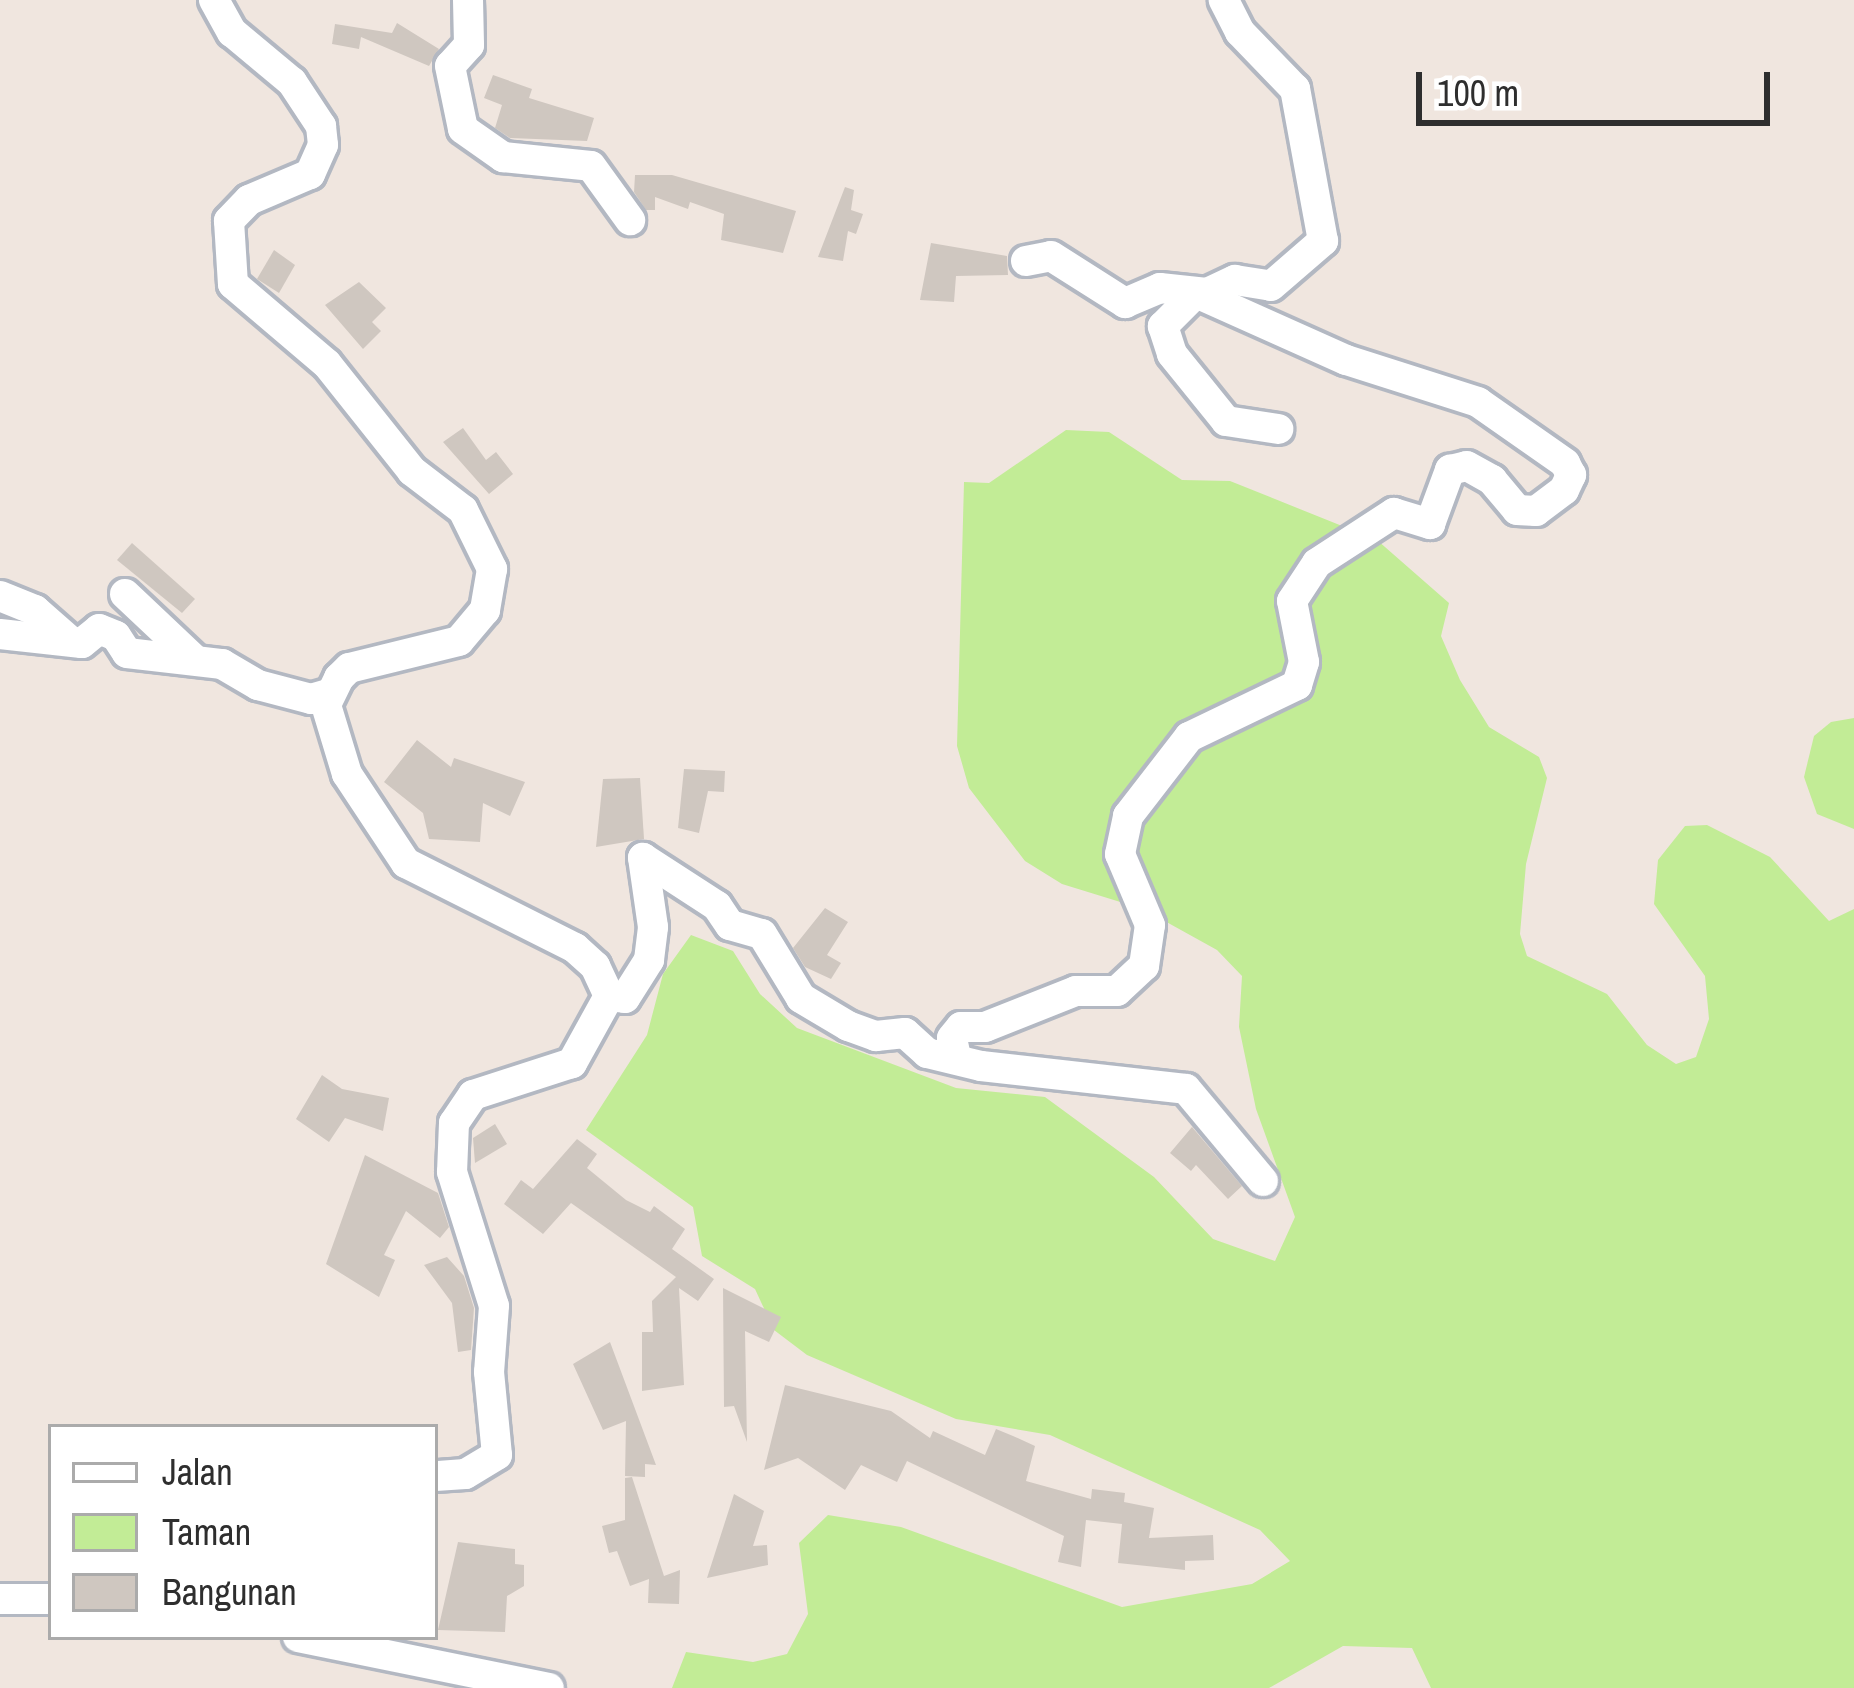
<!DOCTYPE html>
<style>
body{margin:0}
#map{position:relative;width:1854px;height:1688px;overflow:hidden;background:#f0e6df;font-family:"Archivo Narrow",sans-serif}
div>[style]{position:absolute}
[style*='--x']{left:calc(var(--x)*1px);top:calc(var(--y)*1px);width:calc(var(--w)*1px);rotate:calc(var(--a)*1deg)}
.green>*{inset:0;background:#c2ec96}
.building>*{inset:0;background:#cfc7c0}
.roads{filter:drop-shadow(3px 0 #b3b8c2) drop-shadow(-3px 0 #b3b8c2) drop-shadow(0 3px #b3b8c2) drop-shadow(0 -3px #b3b8c2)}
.minor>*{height:30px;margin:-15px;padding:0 15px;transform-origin:15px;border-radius:15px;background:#fff}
span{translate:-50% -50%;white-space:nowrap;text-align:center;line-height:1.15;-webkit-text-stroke:12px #fff;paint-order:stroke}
.legend{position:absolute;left:48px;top:1424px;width:390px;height:216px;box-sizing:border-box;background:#fff;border:3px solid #ababab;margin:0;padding:15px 21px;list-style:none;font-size:36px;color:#2e2e2e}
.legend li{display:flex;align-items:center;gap:24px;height:60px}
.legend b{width:60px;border:3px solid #ababab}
.scale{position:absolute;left:1416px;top:72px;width:354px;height:54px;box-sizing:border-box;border:6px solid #2e2e2e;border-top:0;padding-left:15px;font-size:36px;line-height:42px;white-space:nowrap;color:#2e2e2e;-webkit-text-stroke:9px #fff;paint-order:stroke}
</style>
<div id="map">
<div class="green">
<div style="clip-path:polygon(1066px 430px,1109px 432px,1182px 480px,1230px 481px,1377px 540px,1449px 603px,1441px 636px,1460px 680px,1489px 727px,1539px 757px,1547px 778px,1526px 864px,1520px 934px,1527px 956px,1607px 994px,1647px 1045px,1676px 1064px,1696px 1057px,1709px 1019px,1705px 976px,1654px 904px,1658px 860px,1685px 826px,1707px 825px,1770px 857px,1829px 921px,1854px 909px,1854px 1688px,1431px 1688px,1412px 1648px,1343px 1646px,1269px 1688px,672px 1688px,686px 1652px,753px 1662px,787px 1654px,808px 1614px,799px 1543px,828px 1515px,901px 1527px,1122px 1607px,1252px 1584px,1290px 1561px,1260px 1530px,1050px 1435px,956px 1419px,807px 1355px,774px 1330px,755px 1289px,702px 1256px,693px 1207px,586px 1130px,647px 1035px,663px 974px,691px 935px,733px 951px,760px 994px,797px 1028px,956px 1088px,1045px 1097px,1154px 1177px,1213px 1239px,1275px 1261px,1295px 1217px,1256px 1109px,1239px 1027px,1242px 976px,1217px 950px,1143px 909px,1062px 884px,1025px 861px,969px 788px,957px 746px,964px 482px,989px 483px)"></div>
<div style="clip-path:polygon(1854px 718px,1854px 829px,1817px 814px,1804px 777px,1814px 736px,1831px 722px)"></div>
</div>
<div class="building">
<div style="clip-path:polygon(397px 23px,439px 49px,429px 66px,361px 37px,359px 49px,332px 44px,335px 24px,392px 33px)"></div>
<div style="clip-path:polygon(493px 75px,532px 89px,529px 98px,594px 118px,587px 141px,510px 138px,495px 128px,502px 105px,484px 98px)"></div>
<div style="clip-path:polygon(635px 175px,672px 175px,796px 211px,783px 253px,721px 240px,724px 214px,690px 202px,688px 209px,655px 197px,655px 210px,646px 210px,634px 192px)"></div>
<div style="clip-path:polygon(845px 187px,854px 190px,851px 210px,863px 214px,856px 234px,848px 231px,843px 261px,818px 257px)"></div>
<div style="clip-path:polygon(931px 243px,1007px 256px,1008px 275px,956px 276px,954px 302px,920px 300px)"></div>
<div style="clip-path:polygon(274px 250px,295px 265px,279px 293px,257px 279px)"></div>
<div style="clip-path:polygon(359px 282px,386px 308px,372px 322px,381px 331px,363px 349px,325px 305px)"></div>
<div style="clip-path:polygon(463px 428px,486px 460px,496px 452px,513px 474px,489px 494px,443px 442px)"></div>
<div style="clip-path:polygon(132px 543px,195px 599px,182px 613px,117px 560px)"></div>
<div style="clip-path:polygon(417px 740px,451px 767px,454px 758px,525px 782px,510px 816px,483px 803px,480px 842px,429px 839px,423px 813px,384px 782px)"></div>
<div style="clip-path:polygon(684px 769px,725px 771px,724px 792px,708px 791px,699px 833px,678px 828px)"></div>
<div style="clip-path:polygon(640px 778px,644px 839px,596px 847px,603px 779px)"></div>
<div style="clip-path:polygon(825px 908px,848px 922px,827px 955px,841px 963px,831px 979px,805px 967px,793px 948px)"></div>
<div style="clip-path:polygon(322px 1075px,342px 1089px,389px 1098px,383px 1131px,345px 1118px,329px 1142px,296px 1119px)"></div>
<div style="clip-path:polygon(495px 1124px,507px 1144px,475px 1163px,473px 1138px)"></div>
<div style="clip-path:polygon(1192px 1127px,1242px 1186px,1228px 1199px,1196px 1165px,1191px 1171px,1170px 1153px)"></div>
<div style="clip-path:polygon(577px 1139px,597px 1154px,587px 1168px,626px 1200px,650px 1212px,654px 1206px,685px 1229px,672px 1249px,714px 1279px,698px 1301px,679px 1288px,684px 1385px,642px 1391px,642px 1332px,653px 1332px,652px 1301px,676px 1277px,571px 1203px,543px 1234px,504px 1204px,521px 1180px,533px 1189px)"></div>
<div style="clip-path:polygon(365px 1155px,438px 1193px,449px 1227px,440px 1238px,406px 1211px,384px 1255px,395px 1260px,379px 1297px,326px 1264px)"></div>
<div style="clip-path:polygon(447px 1257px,464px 1276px,474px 1308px,471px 1350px,458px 1352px,452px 1303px,424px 1265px)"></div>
<div style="clip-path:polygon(723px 1288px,781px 1317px,769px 1342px,745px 1331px,747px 1442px,734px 1406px,724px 1407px)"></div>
<div style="clip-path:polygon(610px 1342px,656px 1465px,645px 1464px,645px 1477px,625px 1476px,626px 1421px,603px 1430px,573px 1364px)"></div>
<div style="clip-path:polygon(785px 1385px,891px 1411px,930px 1438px,933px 1431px,985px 1455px,996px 1429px,1013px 1436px,1035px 1446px,1026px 1481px,1091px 1499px,1092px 1489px,1125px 1493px,1124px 1502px,1154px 1508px,1149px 1538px,1213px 1535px,1214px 1560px,1185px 1561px,1185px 1570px,1118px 1563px,1122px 1524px,1086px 1520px,1081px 1567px,1058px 1562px,1064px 1536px,907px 1461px,897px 1482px,861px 1465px,845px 1490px,798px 1458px,764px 1470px)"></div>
<div style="clip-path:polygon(632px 1477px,664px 1576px,680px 1570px,679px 1604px,648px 1603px,649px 1579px,630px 1586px,617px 1551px,609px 1553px,602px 1526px,625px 1520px,625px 1478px)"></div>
<div style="clip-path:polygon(734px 1494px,764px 1511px,753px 1546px,767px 1545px,768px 1565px,707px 1578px)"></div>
<div style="clip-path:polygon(458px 1542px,515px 1549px,515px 1564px,524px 1565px,524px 1586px,507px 1596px,505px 1632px,438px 1630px)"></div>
</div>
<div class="roads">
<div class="minor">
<div style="--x:214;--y:0;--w:37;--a:61"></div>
<div style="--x:232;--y:32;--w:78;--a:39.8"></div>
<div style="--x:292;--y:82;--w:53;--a:56.6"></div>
<div style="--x:321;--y:126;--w:19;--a:84"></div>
<div style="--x:323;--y:145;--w:32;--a:114"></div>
<div style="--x:310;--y:174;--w:66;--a:156.9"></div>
<div style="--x:249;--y:200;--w:29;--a:134"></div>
<div style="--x:229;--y:221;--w:63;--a:86.4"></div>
<div style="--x:233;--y:284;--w:123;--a:40.4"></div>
<div style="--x:327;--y:364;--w:137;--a:51.5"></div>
<div style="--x:412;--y:471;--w:64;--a:37.4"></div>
<div style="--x:463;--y:510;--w:66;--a:63.8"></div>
<div style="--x:492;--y:569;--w:42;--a:99.7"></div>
<div style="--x:485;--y:610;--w:40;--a:130"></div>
<div style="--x:459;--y:641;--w:113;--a:166.2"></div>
<div style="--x:349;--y:668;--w:14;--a:135"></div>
<div style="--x:339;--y:678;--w:30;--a:116"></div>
<div style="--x:326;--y:705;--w:72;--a:73.1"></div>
<div style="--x:347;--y:774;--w:107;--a:56.5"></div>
<div style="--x:406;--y:863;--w:189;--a:26.7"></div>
<div style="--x:575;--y:948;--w:27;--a:42"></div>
<div style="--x:595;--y:966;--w:33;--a:65"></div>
<div style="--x:609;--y:996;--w:77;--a:118.9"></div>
<div style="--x:572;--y:1063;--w:104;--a:162.1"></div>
<div style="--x:473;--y:1095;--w:34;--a:124"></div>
<div style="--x:454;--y:1123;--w:49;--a:92.3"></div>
<div style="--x:452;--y:1172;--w:140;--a:72.6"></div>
<div style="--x:494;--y:1306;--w:66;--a:94.3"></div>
<div style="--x:489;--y:1372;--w:83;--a:84.5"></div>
<div style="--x:497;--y:1455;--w:37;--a:149"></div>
<div style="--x:465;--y:1474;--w:30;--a:176"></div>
<div style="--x:468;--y:0;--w:45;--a:88.7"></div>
<div style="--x:469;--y:45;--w:28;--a:132"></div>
<div style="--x:450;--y:66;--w:64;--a:78.3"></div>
<div style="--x:463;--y:129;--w:49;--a:35"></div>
<div style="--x:503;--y:157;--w:88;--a:5.8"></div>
<div style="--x:591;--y:166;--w:67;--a:54.2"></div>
<div style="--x:1026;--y:261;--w:25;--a:-11"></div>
<div style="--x:1051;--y:256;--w:88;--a:32.4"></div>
<div style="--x:1125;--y:303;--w:38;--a:-23"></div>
<div style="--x:1160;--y:288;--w:47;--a:6.1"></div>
<div style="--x:1207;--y:293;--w:31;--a:-25"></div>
<div style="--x:1235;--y:280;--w:36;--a:9"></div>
<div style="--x:1271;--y:286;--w:69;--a:-40.9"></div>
<div style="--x:1323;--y:241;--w:155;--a:-100.4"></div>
<div style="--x:1295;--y:89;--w:79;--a:-134"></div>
<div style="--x:1240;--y:32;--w:36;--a:-117"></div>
<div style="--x:125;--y:594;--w:96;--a:43.3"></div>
<div style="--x:0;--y:596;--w:38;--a:22"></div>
<div style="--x:35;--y:610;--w:44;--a:41.3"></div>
<div style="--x:0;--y:634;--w:82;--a:6.3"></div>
<div style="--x:82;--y:643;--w:22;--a:-39"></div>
<div style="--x:99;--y:629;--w:18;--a:22"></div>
<div style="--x:116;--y:636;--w:20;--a:57"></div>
<div style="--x:127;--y:653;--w:96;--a:6.6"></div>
<div style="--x:222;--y:664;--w:42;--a:30.3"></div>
<div style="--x:258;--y:685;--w:55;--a:14.8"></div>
<div style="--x:311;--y:699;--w:18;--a:-16"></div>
<div style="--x:609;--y:996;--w:16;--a:7"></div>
<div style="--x:625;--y:998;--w:45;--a:-57.7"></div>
<div style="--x:649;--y:960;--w:33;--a:-83"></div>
<div style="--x:653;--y:927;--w:70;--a:-98.2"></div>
<div style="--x:643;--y:858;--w:88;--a:33"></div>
<div style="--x:717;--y:906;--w:23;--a:56"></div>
<div style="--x:730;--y:925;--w:33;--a:16"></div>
<div style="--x:762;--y:934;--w:75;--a:58.6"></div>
<div style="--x:801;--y:998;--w:55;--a:30.8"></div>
<div style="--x:848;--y:1026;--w:30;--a:20"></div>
<div style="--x:876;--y:1036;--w:29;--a:-6"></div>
<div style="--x:905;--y:1033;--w:30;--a:42"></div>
<div style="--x:927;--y:1053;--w:56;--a:13.5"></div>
<div style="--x:981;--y:1066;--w:206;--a:6.4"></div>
<div style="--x:1186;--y:1089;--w:120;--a:50.1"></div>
<div style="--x:956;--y:1057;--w:19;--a:-102"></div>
<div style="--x:952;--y:1038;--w:14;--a:-51"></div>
<div style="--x:961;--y:1027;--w:24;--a:0"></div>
<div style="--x:985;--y:1027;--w:98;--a:-21.6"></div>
<div style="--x:1076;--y:991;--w:41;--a:0"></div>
<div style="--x:1117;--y:991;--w:37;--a:-43"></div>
<div style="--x:1144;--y:966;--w:41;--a:-81.7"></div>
<div style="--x:1150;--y:925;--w:77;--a:-112.9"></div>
<div style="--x:1120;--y:854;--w:39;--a:-78"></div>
<div style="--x:1128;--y:816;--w:100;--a:-52.3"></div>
<div style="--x:1189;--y:737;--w:120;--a:-25.7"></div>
<div style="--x:1297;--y:685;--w:24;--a:-73"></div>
<div style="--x:1304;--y:662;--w:62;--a:-101.1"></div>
<div style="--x:1292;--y:601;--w:45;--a:-56.7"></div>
<div style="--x:1317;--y:563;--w:92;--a:-33"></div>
<div style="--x:1394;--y:513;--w:38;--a:17"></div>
<div style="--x:1430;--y:524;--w:58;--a:-69.7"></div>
<div style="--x:1450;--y:470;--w:17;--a:-13"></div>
<div style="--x:1467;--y:466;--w:29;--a:29"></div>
<div style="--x:1492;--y:480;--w:39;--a:50"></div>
<div style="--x:1517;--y:510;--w:19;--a:3"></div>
<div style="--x:1536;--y:511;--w:35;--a:-37"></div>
<div style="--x:1564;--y:490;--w:17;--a:-65"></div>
<div style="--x:1571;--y:475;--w:13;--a:-117"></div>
<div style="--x:1565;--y:463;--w:106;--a:-145"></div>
<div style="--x:1478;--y:402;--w:139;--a:-162.3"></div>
<div style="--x:1346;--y:360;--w:164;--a:-155.9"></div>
<div style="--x:1196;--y:293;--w:47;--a:135"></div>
<div style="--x:1163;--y:326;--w:29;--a:72"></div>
<div style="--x:1172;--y:354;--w:86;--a:51.1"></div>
<div style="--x:1226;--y:421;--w:53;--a:8.7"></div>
<div style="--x:0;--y:1599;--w:51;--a:0"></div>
<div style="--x:298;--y:1637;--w:256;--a:11.5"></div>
</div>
</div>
<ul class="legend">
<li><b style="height:15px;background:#fff"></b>Jalan</li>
<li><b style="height:33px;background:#c2ec96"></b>Taman</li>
<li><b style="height:33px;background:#cfc7c0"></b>Bangunan</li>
</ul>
<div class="scale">100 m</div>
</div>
